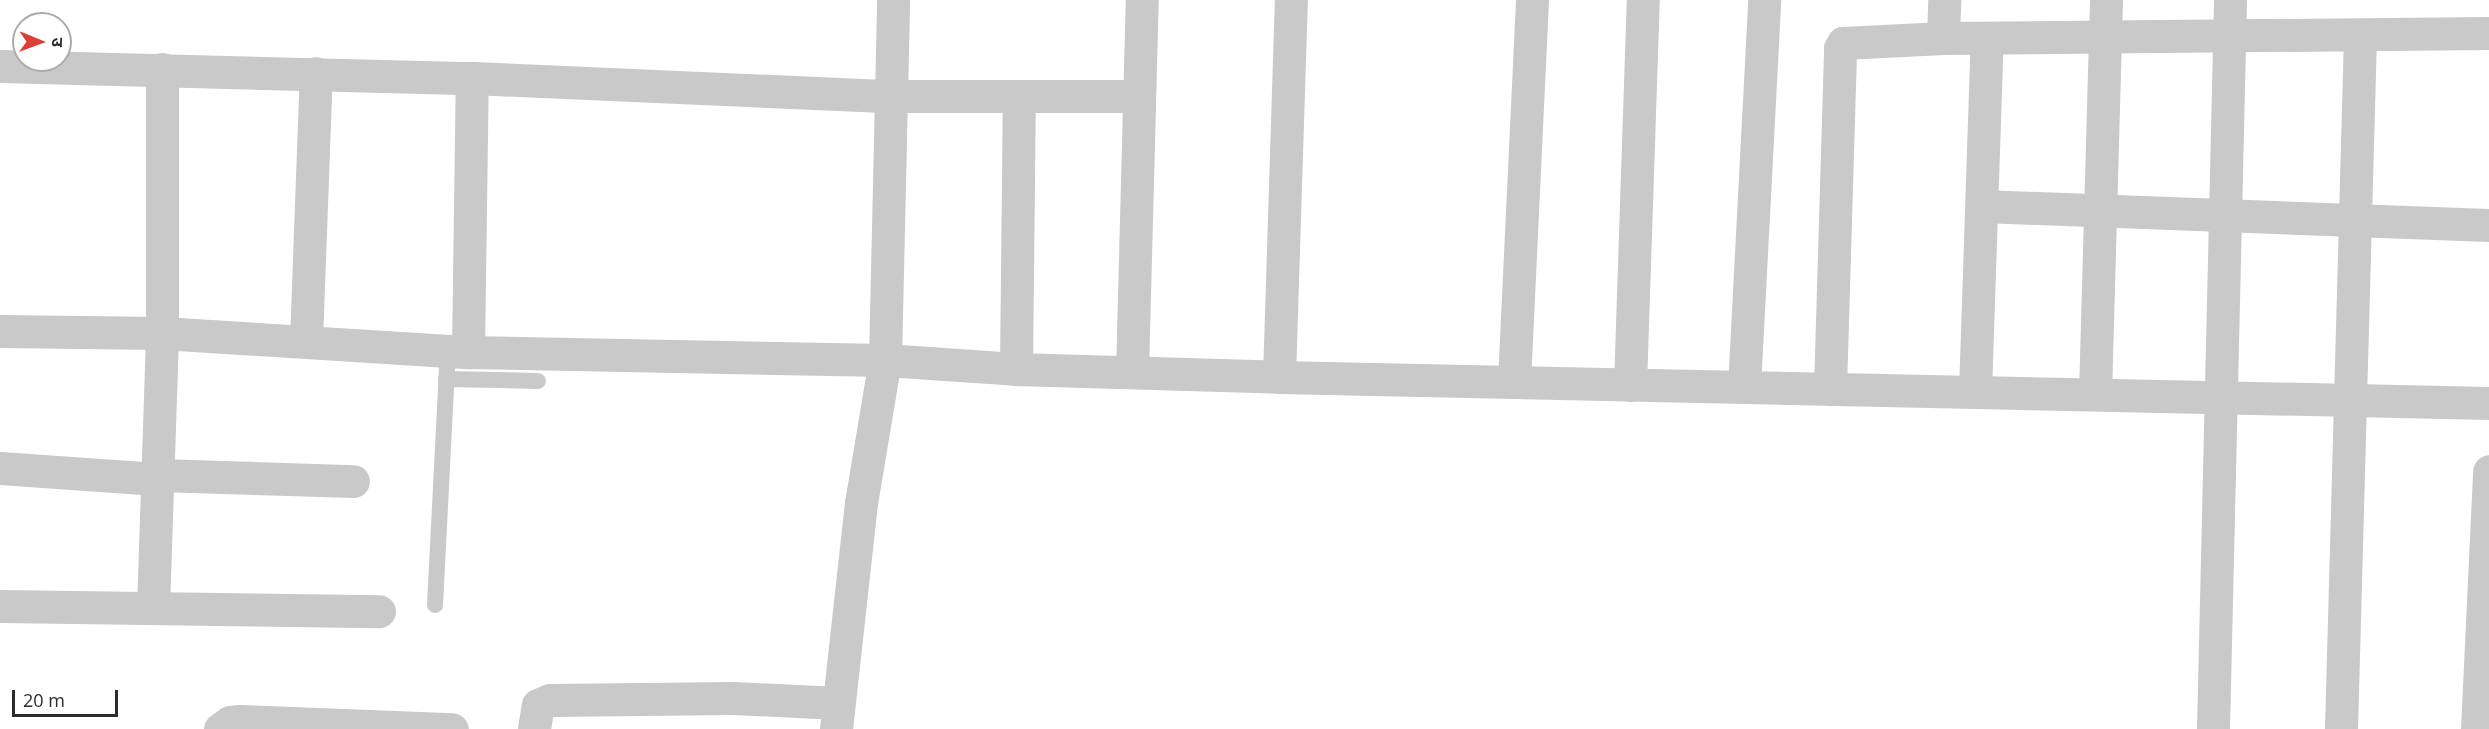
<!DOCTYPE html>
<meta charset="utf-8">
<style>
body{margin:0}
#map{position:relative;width:2489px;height:729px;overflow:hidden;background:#fff;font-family:"Open Sans","Noto Sans Devanagari",sans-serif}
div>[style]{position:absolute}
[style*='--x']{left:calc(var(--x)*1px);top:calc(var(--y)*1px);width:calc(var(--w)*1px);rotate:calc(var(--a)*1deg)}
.service>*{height:16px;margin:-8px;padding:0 8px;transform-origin:8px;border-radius:8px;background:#c9c9c9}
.minor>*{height:33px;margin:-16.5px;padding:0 16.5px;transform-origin:16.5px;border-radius:16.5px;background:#c9c9c9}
span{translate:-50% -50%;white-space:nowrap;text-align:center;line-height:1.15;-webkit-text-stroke:6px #fff;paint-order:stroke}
.north{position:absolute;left:12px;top:12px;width:60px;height:60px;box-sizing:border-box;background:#fff;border:2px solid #ababab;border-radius:50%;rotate:91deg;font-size:16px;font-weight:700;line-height:24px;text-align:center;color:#2c2c2c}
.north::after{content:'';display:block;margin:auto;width:21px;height:27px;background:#dc3f36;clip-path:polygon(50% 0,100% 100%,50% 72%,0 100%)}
.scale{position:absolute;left:12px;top:690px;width:106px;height:27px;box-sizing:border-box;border:3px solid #2c2c2c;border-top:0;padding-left:8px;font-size:18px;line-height:21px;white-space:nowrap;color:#2c2c2c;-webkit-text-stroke:4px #fff;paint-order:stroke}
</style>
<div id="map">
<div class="service">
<div style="--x:446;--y:379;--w:92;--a:1.2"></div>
<div style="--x:435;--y:605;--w:255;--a:-87.1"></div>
</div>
<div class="minor">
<div style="--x:1943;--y:38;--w:38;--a:-88"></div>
<div style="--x:0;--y:66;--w:472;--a:1.5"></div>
<div style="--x:472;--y:78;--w:418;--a:2.5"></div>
<div style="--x:890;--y:96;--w:248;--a:0"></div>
<div style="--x:1982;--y:206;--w:507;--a:2.15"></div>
<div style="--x:0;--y:331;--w:162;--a:0.7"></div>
<div style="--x:162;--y:333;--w:307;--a:3.6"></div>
<div style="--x:468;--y:352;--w:417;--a:1.1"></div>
<div style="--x:885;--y:360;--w:131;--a:3.9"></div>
<div style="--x:1016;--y:369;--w:263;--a:1.7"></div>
<div style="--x:1279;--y:377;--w:1210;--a:1.23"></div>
<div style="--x:306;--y:341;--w:268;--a:-87.9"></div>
<div style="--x:468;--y:352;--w:274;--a:-89.2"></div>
<div style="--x:1016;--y:369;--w:273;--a:-89.4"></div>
<div style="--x:1132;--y:372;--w:372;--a:-88.5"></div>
<div style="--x:1279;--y:377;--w:377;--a:-88.2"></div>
<div style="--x:1514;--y:382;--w:382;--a:-87.3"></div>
<div style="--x:1630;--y:385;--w:385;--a:-88.1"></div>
<div style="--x:1744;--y:387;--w:388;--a:-87"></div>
<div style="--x:1830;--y:389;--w:341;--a:-88.3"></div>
<div style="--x:1840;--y:48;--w:6;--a:-59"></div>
<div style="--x:1843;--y:43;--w:100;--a:-2.9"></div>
<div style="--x:1943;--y:38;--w:546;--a:-0.52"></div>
<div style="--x:1975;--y:392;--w:353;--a:-88.1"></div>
<div style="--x:2095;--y:394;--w:394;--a:-88.4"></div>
<div style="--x:0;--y:468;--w:157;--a:4"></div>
<div style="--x:158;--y:475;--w:195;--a:1.8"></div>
<div style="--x:0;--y:606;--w:379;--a:0.8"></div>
<div style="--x:153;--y:608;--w:275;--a:-88.1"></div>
<div style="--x:162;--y:333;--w:264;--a:-90"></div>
<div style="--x:220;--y:729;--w:12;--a:-35"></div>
<div style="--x:230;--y:722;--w:10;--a:-6"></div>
<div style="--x:240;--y:721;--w:212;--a:2.2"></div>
<div style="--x:534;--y:729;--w:24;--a:-81"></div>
<div style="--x:538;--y:705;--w:13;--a:-23"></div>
<div style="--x:550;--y:700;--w:183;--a:-0.6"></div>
<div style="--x:733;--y:698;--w:105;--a:2.7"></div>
<div style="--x:836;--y:729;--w:227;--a:-83.7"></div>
<div style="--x:861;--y:503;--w:145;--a:-80.5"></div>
<div style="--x:885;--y:360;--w:360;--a:-88.7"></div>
<div style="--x:2213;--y:729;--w:729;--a:-88.66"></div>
<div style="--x:2341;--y:729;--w:692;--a:-88.43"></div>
<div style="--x:2477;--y:729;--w:258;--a:-87.3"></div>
</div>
<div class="north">उ</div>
<div class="scale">20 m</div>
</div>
